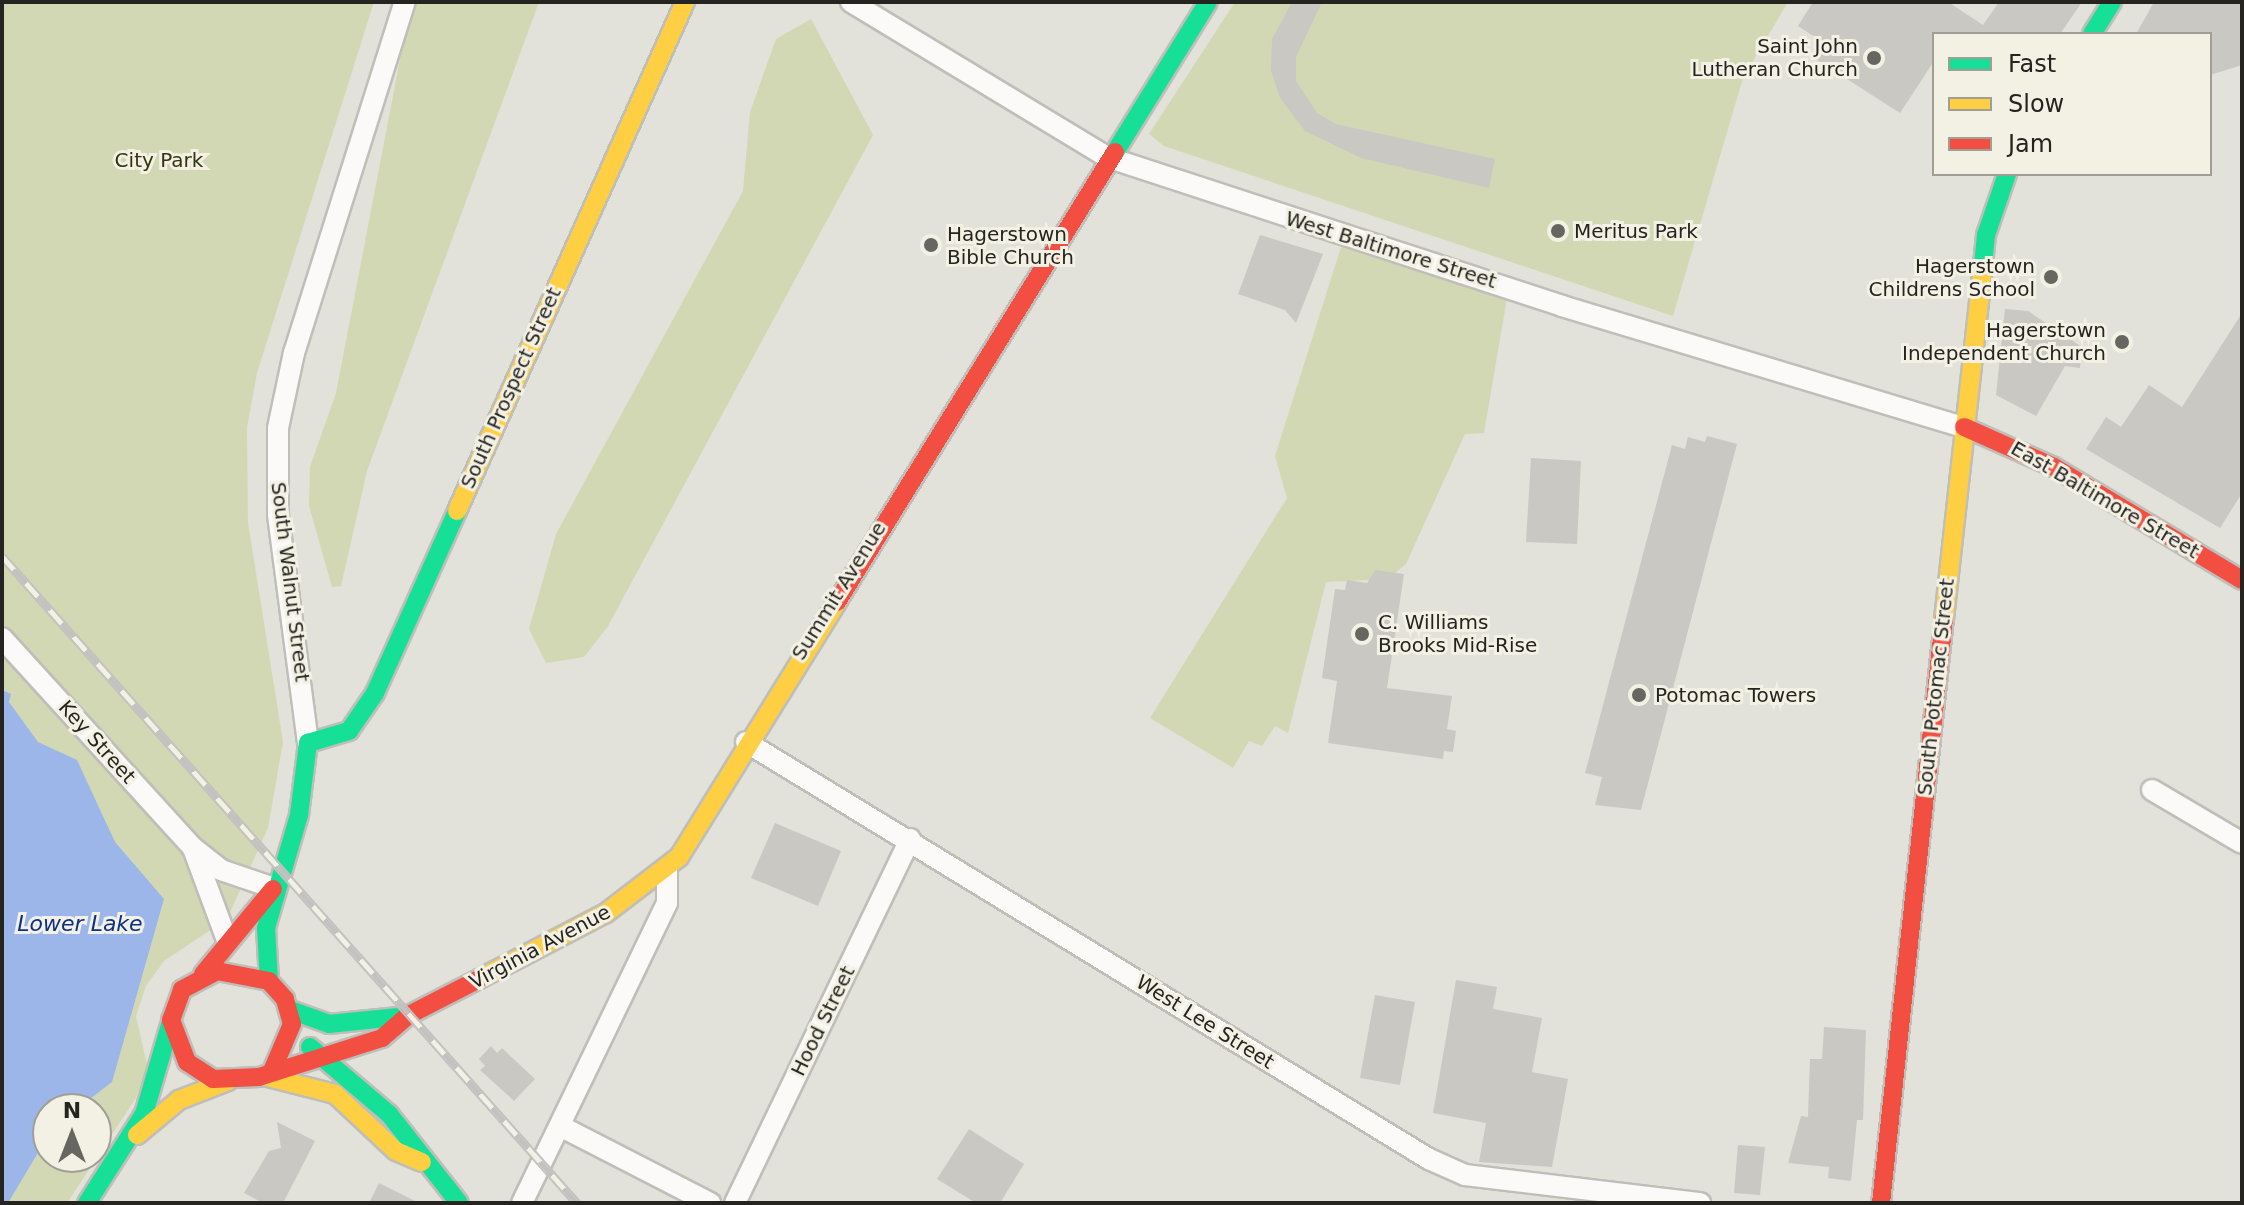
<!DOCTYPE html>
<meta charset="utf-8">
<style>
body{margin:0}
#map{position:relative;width:2244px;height:1205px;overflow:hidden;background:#e2e1da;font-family:"DejaVu Sans",sans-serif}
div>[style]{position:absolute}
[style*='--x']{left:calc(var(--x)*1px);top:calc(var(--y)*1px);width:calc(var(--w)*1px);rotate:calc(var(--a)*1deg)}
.green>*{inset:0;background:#d3d8b4}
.water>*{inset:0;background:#9cb6ea}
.building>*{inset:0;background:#c9c8c3}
.roads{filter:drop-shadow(2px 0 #bfbeb9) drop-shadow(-2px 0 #bfbeb9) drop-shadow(0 2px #bfbeb9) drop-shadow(0 -2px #bfbeb9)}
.street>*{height:20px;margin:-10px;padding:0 10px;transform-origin:10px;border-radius:10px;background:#fbfaf9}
.fast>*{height:18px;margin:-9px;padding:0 9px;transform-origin:9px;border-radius:9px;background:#16e098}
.slow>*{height:18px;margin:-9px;padding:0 9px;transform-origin:9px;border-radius:9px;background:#ffcf43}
.jam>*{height:18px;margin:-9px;padding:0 9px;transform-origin:9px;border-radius:9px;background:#f24e42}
.rail>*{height:9px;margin-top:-4.5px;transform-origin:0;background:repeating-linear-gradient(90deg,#f3f0e4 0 18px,#c3c2c0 0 36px);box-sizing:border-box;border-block:2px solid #c3c2c0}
.dots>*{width:22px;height:22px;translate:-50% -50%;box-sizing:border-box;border:4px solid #f3f0e4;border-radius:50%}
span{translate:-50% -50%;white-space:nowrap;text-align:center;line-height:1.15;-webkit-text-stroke:6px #f3f0e4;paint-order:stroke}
.poi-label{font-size:20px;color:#252420}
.right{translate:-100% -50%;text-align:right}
.left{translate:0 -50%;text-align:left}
.park-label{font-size:20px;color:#32370f}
.street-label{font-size:20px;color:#252420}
.water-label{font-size:22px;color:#0e3187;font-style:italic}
.frame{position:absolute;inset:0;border:4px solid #252420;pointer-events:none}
.legend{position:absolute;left:1932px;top:32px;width:280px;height:144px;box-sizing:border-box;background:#f3f0e4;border:2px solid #a19e96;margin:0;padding:10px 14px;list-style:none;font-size:24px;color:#252420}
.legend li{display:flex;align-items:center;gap:16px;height:40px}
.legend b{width:40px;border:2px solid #a19e96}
.north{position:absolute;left:32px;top:1093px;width:80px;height:80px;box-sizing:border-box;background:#f3f0e4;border:2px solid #a19e96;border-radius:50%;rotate:0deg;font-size:22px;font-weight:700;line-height:32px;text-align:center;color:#252420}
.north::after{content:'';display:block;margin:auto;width:28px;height:36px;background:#676661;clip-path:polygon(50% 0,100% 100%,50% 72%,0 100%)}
</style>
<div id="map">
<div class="green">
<div style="clip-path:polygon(evenodd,2px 2px,374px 2px,257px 373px,247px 427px,248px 523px,283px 742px,268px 828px,227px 919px,164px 961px,146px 986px,136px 1016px,147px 1065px,136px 1098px,67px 1203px,2px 1203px,2px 2px,48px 1109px,96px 1109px,96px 1157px,48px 1157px,48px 1109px)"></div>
<div style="clip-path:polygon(411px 2px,539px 2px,367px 471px,341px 586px,332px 587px,309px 506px,310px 467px,336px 393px)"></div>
<div style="clip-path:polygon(1235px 2px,1788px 2px,1743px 78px,1673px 316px,1164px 146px,1149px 134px)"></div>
<div style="clip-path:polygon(811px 19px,873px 135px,608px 626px,584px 657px,546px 663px,529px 629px,556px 534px,743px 191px,750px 112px,776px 39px)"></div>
<div style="clip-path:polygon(1342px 244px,1507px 298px,1484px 433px,1465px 434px,1406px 564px,1388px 579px,1326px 582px,1288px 733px,1275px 726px,1262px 746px,1249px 741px,1233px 768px,1150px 718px,1287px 498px,1275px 456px)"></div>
</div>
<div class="water">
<div style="clip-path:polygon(2px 690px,11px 694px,9px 702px,38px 742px,77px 760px,115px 842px,164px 899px,112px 1082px,77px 1109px,48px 1109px,48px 1136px,8px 1203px,2px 1203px)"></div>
</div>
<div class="building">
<div style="clip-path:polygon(1292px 2px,1322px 2px,1296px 57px,1296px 81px,1317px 113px,1336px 124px,1495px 159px,1489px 188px,1361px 158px,1305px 131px,1280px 98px,1271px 70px,1272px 39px)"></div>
<div style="clip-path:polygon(1813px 2px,1948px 2px,1983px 25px,1999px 2px,2082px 2px,2060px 34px,1934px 34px,1934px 61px,1900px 113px,1811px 56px,1821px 41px,1798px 26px)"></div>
<div style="clip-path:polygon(2154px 2px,2242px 2px,2242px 65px,2210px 75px,2210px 34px,2136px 34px)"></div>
<div style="clip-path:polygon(1260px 235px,1323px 254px,1296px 323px,1285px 310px,1238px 294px)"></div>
<div style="clip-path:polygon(2005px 309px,2028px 311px,2082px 347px,2080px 368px,2065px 366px,2036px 416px,1996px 395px)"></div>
<div style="clip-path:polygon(2242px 313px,2242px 493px,2220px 528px,2086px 449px,2106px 417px,2121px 427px,2149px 385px,2182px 407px)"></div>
<div style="clip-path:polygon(1707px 436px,1737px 444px,1641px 810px,1595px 805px,1602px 777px,1585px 773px,1672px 445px,1685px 449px,1688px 437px,1705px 442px)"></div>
<div style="clip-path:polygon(1531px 458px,1581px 461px,1577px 544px,1526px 542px)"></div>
<div style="clip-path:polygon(1375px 570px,1404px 574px,1387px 688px,1452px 696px,1447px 729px,1456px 731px,1453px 752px,1444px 751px,1443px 759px,1328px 743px,1337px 681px,1322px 678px,1335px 589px,1345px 590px,1347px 580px,1367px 583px)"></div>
<div style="clip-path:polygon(775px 823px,841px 851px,818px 906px,751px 878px)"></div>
<div style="clip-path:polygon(1456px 980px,1497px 987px,1493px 1009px,1542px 1018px,1532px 1072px,1568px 1079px,1552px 1167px,1479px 1162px,1486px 1123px,1433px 1113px)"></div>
<div style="clip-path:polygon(1375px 995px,1415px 1002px,1400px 1085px,1360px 1078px)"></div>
<div style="clip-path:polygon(1824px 1027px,1866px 1030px,1863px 1120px,1857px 1120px,1851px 1181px,1828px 1178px,1829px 1167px,1788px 1163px,1801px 1116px,1808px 1117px,1810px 1059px,1822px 1059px)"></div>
<div style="clip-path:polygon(491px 1046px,497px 1053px,502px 1048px,535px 1079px,514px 1101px,480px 1070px,485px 1066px,479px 1059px)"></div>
<div style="clip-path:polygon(277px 1122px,315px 1141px,283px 1203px,263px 1203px,244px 1193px,269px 1151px,281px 1148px)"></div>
<div style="clip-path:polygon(969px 1129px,1024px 1164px,1000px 1203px,976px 1203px,937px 1179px)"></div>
<div style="clip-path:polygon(1738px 1145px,1765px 1147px,1760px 1195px,1734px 1193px)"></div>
<div style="clip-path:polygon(379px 1183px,419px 1203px,369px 1203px)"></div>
</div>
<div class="roads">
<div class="street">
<div style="--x:851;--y:2;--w:299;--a:31.2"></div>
<div style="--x:1107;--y:157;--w:479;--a:18.1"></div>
<div style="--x:1562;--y:306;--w:420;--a:16.8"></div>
<div style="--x:2;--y:638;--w:282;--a:47.7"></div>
<div style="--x:192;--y:847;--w:37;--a:38"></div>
<div style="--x:221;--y:870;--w:56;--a:18.8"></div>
<div style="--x:746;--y:742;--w:800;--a:31.41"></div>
<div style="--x:1429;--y:1159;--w:39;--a:24"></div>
<div style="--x:1465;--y:1175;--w:237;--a:6.8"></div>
<div style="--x:308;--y:743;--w:231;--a:-97.5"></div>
<div style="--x:278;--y:514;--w:86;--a:-90"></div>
<div style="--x:278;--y:428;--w:77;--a:-78"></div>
<div style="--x:294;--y:353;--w:368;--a:-72.5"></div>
<div style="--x:2152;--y:790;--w:104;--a:30.5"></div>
<div style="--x:194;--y:851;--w:95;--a:69.7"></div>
<div style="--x:560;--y:1126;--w:169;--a:27.2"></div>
<div style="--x:522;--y:1203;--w:333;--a:-64.2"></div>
<div style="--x:667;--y:903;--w:35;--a:-90"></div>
<div style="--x:735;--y:1203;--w:404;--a:-64.3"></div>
</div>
<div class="fast">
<div style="--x:2092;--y:34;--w:38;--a:-58"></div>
<div style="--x:1115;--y:152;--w:176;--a:-58.2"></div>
<div style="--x:1982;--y:275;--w:40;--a:-84.3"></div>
<div style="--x:1986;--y:235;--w:65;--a:-71"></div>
<div style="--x:269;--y:981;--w:53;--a:-93.2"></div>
<div style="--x:266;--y:928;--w:118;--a:-73.7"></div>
<div style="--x:299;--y:815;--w:73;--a:-82.9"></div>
<div style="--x:308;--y:743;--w:43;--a:-16.3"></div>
<div style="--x:349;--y:731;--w:46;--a:-55.6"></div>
<div style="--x:375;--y:693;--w:200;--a:-65.7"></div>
<div style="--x:290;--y:1010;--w:41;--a:19.7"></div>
<div style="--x:329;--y:1024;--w:77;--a:-5.9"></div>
<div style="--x:310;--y:1047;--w:104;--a:40.3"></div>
<div style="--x:389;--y:1114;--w:113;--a:51.8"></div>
<div style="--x:87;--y:1203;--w:106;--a:-57.4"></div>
<div style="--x:144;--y:1114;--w:93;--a:-73.7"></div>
</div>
<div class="slow">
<div style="--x:457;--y:511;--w:558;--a:-65.87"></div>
<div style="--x:1944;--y:619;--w:346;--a:-83.7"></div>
<div style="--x:479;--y:979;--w:143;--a:-27.5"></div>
<div style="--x:606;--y:913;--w:92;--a:-37.5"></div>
<div style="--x:679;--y:857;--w:300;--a:-58.2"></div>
<div style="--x:268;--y:1077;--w:69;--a:14.2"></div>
<div style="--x:335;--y:1094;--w:83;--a:43.1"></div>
<div style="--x:396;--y:1151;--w:28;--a:23"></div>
<div style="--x:137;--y:1135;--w:55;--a:-39.8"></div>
<div style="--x:179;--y:1100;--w:53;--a:-21.2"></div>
</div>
<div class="jam">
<div style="--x:1964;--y:427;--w:98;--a:24"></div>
<div style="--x:2054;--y:467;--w:219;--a:31"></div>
<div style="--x:837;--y:602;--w:529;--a:-58.29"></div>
<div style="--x:203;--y:974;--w:110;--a:-50.5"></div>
<div style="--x:272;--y:1071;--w:51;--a:-66.9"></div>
<div style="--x:292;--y:1024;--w:26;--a:-106"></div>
<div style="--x:285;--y:999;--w:24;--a:-132"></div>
<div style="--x:269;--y:981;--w:53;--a:-169.1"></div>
<div style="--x:217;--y:971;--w:40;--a:152"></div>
<div style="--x:182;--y:990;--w:32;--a:110"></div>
<div style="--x:171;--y:1020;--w:45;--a:69.1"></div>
<div style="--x:187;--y:1062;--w:31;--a:33"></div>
<div style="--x:213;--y:1079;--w:46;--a:-2.5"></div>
<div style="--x:259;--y:1077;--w:129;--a:-17.6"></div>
<div style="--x:382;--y:1038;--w:33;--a:-41"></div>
<div style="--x:407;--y:1016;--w:81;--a:-27.2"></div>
<div style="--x:1881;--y:1203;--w:587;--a:-83.84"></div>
</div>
</div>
<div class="rail">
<div style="--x:2;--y:556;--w:866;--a:48.37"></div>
</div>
<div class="dots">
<div style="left:1874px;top:58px;background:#676661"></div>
<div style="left:1558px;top:231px;background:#676661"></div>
<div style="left:931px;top:245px;background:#676661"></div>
<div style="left:2051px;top:277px;background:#676661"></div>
<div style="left:2122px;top:342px;background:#676661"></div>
<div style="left:1362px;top:634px;background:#676661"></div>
<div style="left:1639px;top:695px;background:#676661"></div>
</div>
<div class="poi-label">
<span class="right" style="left:1858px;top:58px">Saint John<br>Lutheran Church</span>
<span class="left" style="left:1574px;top:231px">Meritus Park</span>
<span class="left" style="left:947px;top:246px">Hagerstown<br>Bible Church</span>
<span class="right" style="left:2035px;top:278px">Hagerstown<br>Childrens School</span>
<span class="right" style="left:2106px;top:342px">Hagerstown<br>Independent Church</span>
<span class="left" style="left:1378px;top:634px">C. Williams<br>Brooks Mid‐Rise</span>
<span class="left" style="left:1655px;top:695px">Potomac Towers</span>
</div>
<div class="park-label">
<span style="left:159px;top:160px">City Park</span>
</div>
<div class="street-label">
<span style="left:1391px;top:250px;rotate:17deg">West Baltimore Street</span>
<span style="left:511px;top:388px;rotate:-66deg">South Prospect Street</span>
<span style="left:2105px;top:500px;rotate:30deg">East Baltimore Street</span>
<span style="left:290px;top:582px;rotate:83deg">South Walnut Street</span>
<span style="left:839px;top:591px;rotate:-58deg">Summit Avenue</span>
<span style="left:1936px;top:687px;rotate:-84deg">South Potomac Street</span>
<span style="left:97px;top:742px;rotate:48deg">Key Street</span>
<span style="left:540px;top:947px;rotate:-28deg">Virginia Avenue</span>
<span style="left:823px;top:1021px;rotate:-64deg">Hood Street</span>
<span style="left:1205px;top:1022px;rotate:32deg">West Lee Street</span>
</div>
<div class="water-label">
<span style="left:80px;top:924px">Lower Lake</span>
</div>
<div class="frame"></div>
<ul class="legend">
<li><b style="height:10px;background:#16e098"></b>Fast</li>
<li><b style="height:10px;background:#ffcf43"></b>Slow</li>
<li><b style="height:10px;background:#f24e42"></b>Jam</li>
</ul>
<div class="north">N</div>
</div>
